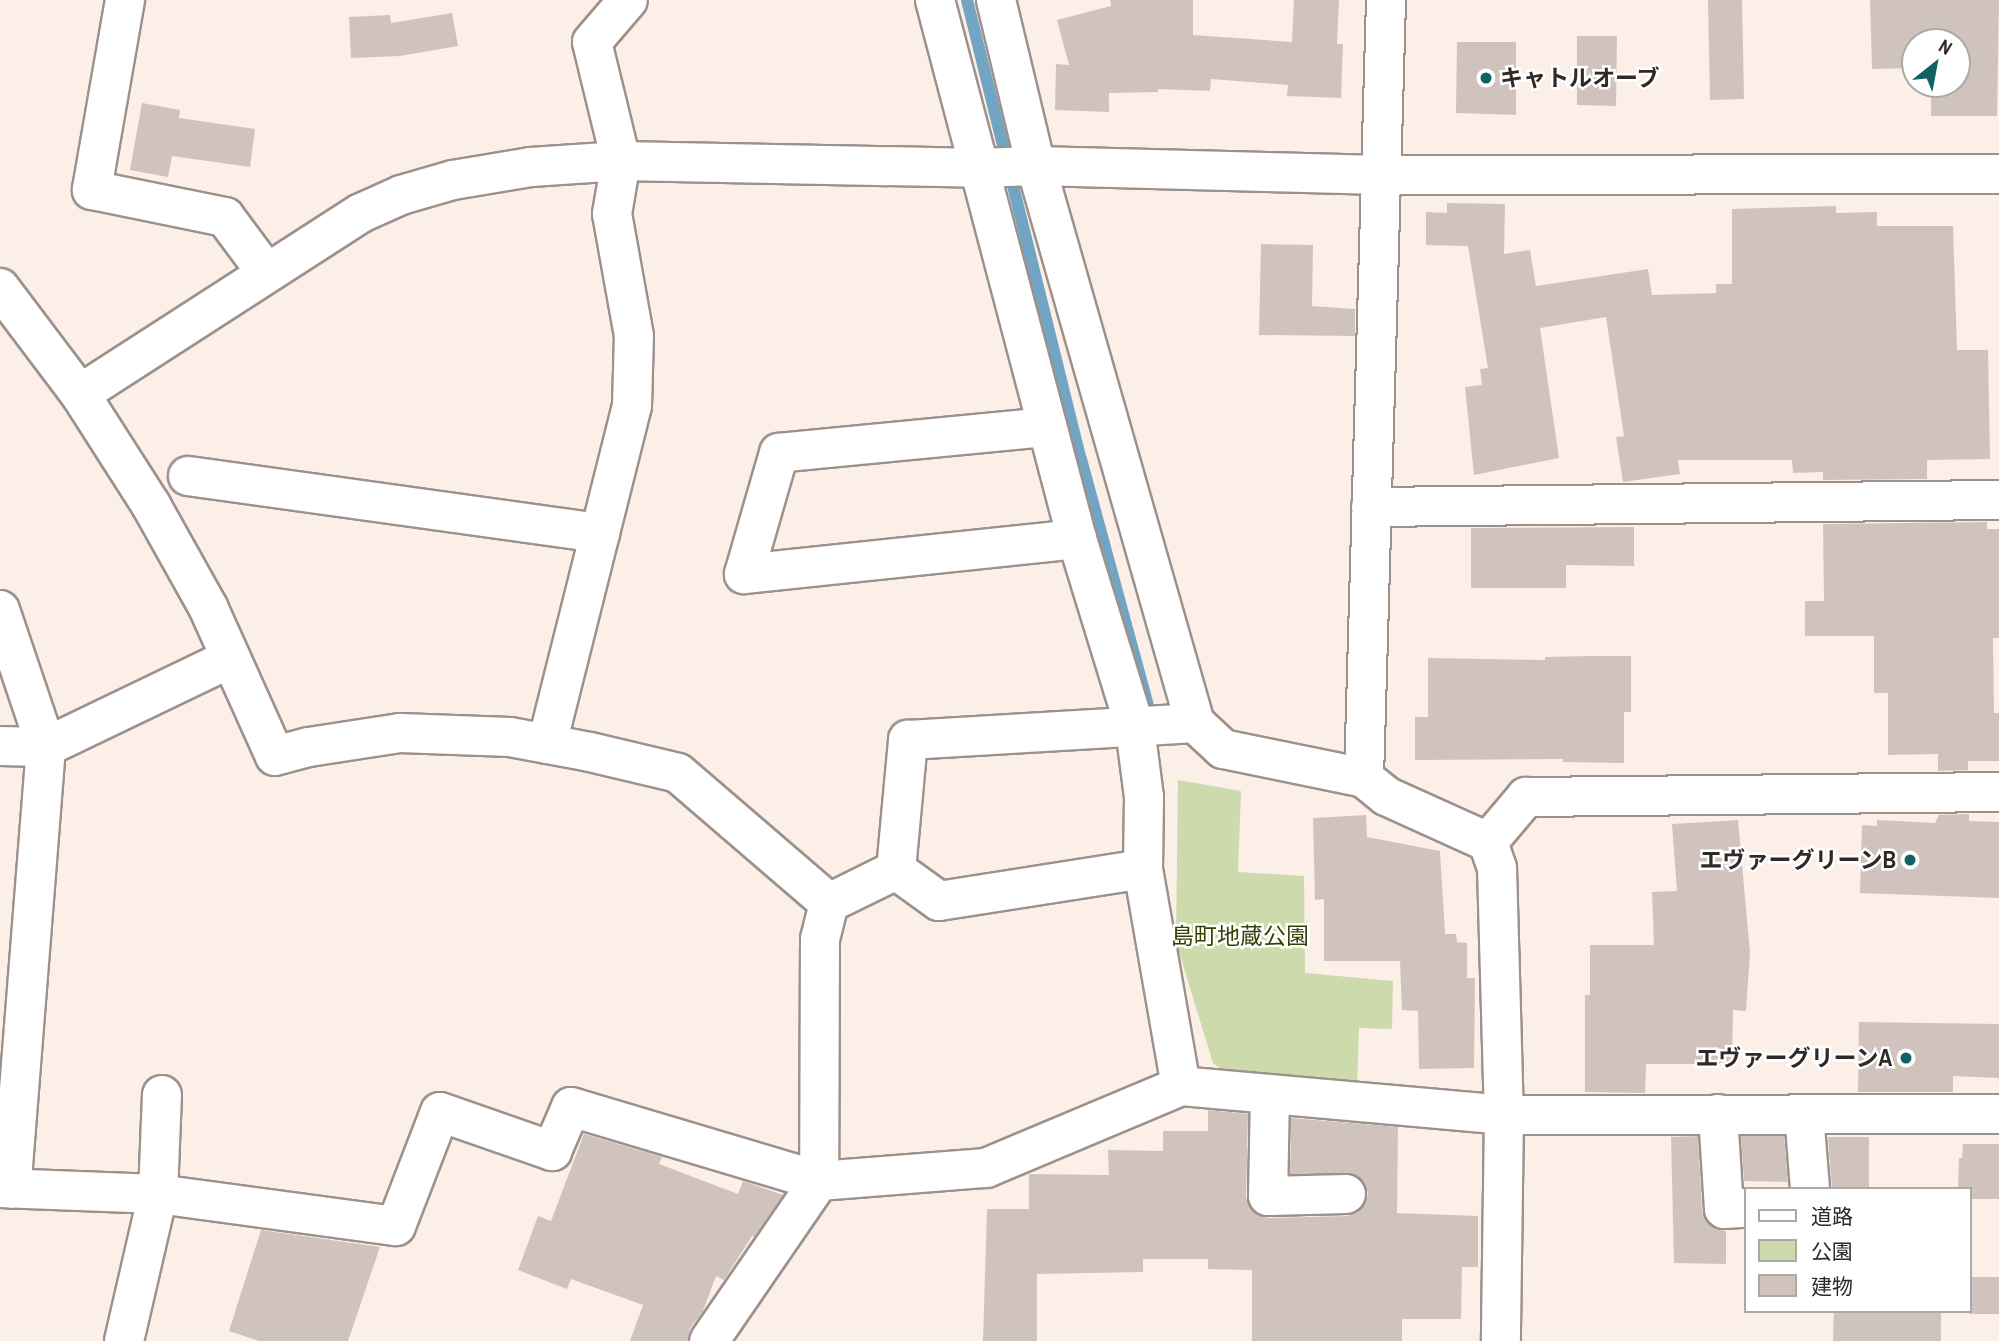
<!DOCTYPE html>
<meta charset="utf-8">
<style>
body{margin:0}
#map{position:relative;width:1999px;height:1341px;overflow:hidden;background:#fbefe8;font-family:"Archivo Narrow","Noto Sans JP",sans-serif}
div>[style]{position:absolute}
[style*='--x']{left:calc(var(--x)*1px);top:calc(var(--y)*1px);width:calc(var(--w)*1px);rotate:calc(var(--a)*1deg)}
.green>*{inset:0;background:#cddaab}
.stream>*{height:12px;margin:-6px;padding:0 6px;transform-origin:6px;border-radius:6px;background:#71a5c3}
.building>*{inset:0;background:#d0c3bd}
.roads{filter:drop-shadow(2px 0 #9d918b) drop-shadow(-2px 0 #9d918b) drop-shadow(0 2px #9d918b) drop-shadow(0 -2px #9d918b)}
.minor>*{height:38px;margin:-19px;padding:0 19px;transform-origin:19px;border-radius:19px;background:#fff}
.dots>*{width:19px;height:19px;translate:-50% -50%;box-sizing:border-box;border:4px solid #fff;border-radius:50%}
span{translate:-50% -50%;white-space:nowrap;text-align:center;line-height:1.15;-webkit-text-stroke:5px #fff;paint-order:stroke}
.poi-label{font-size:23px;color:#2f2a28;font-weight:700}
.left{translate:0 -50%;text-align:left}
.right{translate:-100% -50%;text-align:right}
.park-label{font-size:23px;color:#354004}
.legend{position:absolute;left:1744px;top:1187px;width:228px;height:126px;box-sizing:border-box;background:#fff;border:2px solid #acaaa9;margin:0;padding:9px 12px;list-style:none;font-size:21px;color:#2f2a28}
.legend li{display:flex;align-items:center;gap:14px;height:35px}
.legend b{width:35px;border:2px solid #acaaa9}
.north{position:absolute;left:1901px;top:28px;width:70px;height:70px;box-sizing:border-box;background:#fff;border:2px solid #acaaa9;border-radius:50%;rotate:31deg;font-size:19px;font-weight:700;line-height:28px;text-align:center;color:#2f2a28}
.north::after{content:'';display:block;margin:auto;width:24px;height:32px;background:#116265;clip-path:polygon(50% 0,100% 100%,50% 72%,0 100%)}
</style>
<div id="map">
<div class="green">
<div style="clip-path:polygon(1178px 780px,1241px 791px,1238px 872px,1304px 876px,1305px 973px,1393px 981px,1392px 1029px,1359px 1028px,1357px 1086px,1232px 1077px,1213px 1063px,1176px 942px)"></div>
</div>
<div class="stream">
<div style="--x:967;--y:0;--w:473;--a:76.1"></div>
<div style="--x:1081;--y:459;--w:256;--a:74.8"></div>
</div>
<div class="building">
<div style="clip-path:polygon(1110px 0,1193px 0,1193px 35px,1292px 42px,1294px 0,1339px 0,1337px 44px,1343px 44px,1341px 98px,1287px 96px,1288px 85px,1211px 79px,1210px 91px,1158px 89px,1158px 92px,1109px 93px,1109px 112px,1055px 110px,1056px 64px,1069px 65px,1057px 20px,1111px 6px)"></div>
<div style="clip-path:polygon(1708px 0,1742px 0,1744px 99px,1710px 100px)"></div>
<div style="clip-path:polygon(1870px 0,1999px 0,1997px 116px,1931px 116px,1931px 84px,1957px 84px,1957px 42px,1915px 42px,1915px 68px,1872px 69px)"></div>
<div style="clip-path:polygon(452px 13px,458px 46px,400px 56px,351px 58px,349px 17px,390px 15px,391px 23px)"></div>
<div style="clip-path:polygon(1577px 36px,1617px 36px,1616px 106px,1577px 105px)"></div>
<div style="clip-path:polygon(1457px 42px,1516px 42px,1516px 115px,1456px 113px)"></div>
<div style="clip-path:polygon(142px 103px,180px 110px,179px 118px,255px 129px,250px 167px,172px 156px,168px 177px,130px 170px)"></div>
<div style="clip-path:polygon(1447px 203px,1505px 204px,1504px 254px,1530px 250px,1536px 286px,1648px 269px,1652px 295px,1716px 293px,1716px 284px,1732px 284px,1732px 209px,1836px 206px,1836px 213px,1877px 212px,1877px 226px,1953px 226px,1957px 350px,1988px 350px,1990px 459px,1927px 460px,1927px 479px,1823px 480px,1823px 472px,1793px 473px,1792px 460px,1678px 460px,1680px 474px,1623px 482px,1616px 437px,1624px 436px,1606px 317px,1540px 328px,1559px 458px,1474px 475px,1465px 387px,1482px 385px,1480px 369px,1488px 368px,1468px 246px,1426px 245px,1426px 212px,1447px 213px)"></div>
<div style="clip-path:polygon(1261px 244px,1313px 245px,1312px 306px,1355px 309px,1355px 336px,1259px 335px)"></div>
<div style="clip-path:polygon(1987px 522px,1987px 529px,1999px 529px,1999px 638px,1993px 638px,1994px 713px,1999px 713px,1999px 761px,1968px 761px,1968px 770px,1938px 771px,1938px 754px,1888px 755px,1888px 693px,1874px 693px,1874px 636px,1805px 636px,1805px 601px,1824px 601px,1823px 524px)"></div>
<div style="clip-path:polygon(1634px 527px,1634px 566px,1566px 565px,1566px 588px,1471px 588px,1471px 528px)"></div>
<div style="clip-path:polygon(1592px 656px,1631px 656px,1631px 712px,1624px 712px,1624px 763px,1563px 762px,1563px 759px,1415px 760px,1415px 717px,1428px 717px,1428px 658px,1545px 660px,1545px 657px)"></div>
<div style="clip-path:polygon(1969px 814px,1969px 821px,1999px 822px,1999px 898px,1860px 893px,1862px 825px,1877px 826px,1877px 820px,1935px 823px,1939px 815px)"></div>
<div style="clip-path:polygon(1366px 815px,1367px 837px,1440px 851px,1445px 934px,1456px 934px,1457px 942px,1467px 943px,1467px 978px,1475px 978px,1474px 1068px,1419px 1069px,1418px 1011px,1402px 1010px,1400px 961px,1324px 961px,1324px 899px,1315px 900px,1313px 818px)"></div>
<div style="clip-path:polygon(1738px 820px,1750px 953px,1746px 1011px,1733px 1010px,1732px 1064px,1646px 1064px,1645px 1093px,1585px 1092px,1585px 995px,1590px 995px,1590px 945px,1654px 945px,1652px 892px,1677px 891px,1672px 824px)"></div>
<div style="clip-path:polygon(1859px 1022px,1999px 1024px,1999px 1078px,1953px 1076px,1953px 1092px,1858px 1092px)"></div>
<div style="clip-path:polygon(1208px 1110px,1248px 1114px,1246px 1196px,1249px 1207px,1257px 1215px,1269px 1218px,1347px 1216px,1358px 1212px,1365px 1204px,1368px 1194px,1364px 1182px,1356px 1175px,1290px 1174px,1291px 1118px,1398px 1127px,1397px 1213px,1478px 1216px,1478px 1267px,1462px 1267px,1461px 1319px,1402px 1319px,1402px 1341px,1252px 1341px,1252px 1270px,1208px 1269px,1208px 1259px,1143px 1259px,1143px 1272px,1037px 1274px,1037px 1341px,983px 1341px,987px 1209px,1029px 1209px,1029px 1174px,1109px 1175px,1108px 1150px,1163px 1151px,1163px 1131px,1208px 1131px)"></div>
<div style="clip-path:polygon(584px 1134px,662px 1157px,659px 1164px,738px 1194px,743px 1181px,783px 1195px,754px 1237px,752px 1236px,724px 1280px,716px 1276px,703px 1311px,690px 1328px,687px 1341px,630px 1341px,643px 1305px,571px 1279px,567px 1289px,518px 1270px,538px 1216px,551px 1221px)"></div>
<div style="clip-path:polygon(1698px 1136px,1702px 1211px,1706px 1222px,1714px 1228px,1726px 1231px,1726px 1264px,1674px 1263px,1671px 1137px)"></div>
<div style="clip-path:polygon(1741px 1136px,1784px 1136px,1788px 1182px,1744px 1181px)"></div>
<div style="clip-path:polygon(1828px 1137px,1869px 1137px,1869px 1189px,1832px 1189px)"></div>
<div style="clip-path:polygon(1963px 1144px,1999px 1144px,1999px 1199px,1969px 1199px,1969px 1189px,1958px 1189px,1959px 1158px,1962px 1158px)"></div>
<div style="clip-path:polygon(261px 1230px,380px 1247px,348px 1341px,259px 1341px,229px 1331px)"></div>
<div style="clip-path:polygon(1969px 1277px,1999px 1277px,1999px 1314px,1969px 1314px)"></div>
<div style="clip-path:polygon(1834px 1311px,1941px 1311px,1941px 1341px,1833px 1341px)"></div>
</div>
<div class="roads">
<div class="minor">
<div style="--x:125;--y:0;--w:193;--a:99.9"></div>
<div style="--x:92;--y:190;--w:136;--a:11.5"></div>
<div style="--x:225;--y:217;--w:69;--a:53.3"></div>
<div style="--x:935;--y:0;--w:557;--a:75.24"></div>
<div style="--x:1077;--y:539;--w:198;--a:72.9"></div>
<div style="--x:1135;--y:728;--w:70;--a:82.6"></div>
<div style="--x:1144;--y:797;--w:72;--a:90.8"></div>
<div style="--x:1143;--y:869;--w:220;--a:80.1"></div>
<div style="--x:996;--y:0;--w:171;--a:76.5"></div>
<div style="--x:1036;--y:166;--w:579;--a:74.07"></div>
<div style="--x:0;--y:288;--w:133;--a:53"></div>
<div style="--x:80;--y:394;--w:132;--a:57.4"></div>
<div style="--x:151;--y:505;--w:117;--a:60.8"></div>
<div style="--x:208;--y:607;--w:163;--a:65.8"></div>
<div style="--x:275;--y:756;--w:35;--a:-15"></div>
<div style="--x:309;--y:747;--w:92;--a:-8.7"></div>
<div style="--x:400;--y:733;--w:110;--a:2.1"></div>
<div style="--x:510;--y:737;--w:81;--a:10.6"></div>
<div style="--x:590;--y:752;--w:90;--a:13.4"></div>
<div style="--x:678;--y:773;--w:199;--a:40.7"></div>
<div style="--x:829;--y:903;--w:37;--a:104"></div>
<div style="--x:820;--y:939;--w:242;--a:90.2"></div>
<div style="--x:819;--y:1181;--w:194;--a:124.5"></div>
<div style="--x:80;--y:394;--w:334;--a:-32.8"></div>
<div style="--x:361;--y:213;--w:44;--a:-24.2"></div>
<div style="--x:401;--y:195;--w:54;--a:-16.1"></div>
<div style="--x:453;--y:180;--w:79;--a:-9.5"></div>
<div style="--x:531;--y:167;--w:90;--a:-3.8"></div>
<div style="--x:621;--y:161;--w:358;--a:1.1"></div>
<div style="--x:979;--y:168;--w:57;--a:-2"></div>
<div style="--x:1036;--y:166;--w:346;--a:1.5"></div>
<div style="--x:1382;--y:175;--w:617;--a:-0.09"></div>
<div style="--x:1047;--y:427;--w:269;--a:174.5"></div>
<div style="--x:779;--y:453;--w:126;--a:106.1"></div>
<div style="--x:744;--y:574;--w:335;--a:-6"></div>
<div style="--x:188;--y:476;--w:416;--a:7.9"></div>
<div style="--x:1371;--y:507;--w:628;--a:-0.64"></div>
<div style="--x:0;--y:610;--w:145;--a:71.4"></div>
<div style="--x:46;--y:747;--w:443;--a:94.5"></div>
<div style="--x:547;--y:744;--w:349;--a:-75.9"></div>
<div style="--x:632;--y:406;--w:70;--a:-88.4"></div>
<div style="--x:634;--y:336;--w:124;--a:-100.2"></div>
<div style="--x:612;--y:214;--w:54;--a:-80.4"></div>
<div style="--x:621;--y:161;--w:122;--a:-103.7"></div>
<div style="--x:592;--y:42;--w:55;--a:-49.4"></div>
<div style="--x:0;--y:746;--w:46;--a:1.2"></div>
<div style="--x:46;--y:747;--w:205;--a:-25.7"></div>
<div style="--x:1364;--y:778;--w:778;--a:-88.38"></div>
<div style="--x:1488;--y:842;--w:59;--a:-49.8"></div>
<div style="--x:1526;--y:797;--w:473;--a:-0.6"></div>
<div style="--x:896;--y:870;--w:53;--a:35.8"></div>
<div style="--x:939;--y:901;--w:206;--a:-8.9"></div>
<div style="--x:829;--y:903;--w:75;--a:-26.2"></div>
<div style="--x:896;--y:870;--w:131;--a:-84.7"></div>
<div style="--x:908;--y:740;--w:288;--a:-3.4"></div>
<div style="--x:1195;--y:723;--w:38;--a:43"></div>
<div style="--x:1223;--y:749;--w:144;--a:11.6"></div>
<div style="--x:1364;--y:778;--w:28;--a:39"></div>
<div style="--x:1386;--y:796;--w:112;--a:24.3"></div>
<div style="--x:1488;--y:842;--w:28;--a:71"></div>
<div style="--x:1497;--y:868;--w:247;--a:88.4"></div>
<div style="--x:1504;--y:1115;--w:226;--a:90.8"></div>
<div style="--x:1270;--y:1094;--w:102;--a:91.1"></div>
<div style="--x:1268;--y:1196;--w:78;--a:-1.5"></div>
<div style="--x:1718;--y:1114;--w:95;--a:86.4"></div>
<div style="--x:1724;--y:1209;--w:21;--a:-3"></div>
<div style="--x:1804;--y:1114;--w:75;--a:85.4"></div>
<div style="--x:0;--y:1188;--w:158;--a:2.2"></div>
<div style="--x:158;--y:1194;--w:240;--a:7.7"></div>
<div style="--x:396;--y:1226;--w:122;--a:-68.9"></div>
<div style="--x:440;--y:1112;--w:119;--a:19.2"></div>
<div style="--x:552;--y:1151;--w:48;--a:-66.6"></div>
<div style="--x:571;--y:1107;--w:259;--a:16.6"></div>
<div style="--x:819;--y:1181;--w:168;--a:-4.5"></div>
<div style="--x:986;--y:1168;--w:212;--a:-22.8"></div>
<div style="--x:1181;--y:1086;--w:324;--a:5.1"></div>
<div style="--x:1504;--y:1115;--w:495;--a:-0.1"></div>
<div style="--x:124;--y:1341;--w:151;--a:-77"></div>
<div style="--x:158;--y:1194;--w:99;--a:-87.7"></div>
</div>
</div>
<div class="dots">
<div style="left:1486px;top:78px;background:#116265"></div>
<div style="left:1910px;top:860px;background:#116265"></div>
<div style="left:1906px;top:1058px;background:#116265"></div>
</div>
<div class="poi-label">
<span class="left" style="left:1500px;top:78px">キャトルオーブ</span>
<span class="right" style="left:1896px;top:860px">エヴァーグリーンB</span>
<span class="right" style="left:1892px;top:1058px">エヴァーグリーンA</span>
</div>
<div class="park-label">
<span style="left:1240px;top:936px">島町地蔵公園</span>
</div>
<ul class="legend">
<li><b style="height:9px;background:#fff"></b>道路</li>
<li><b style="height:19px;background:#cddaab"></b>公園</li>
<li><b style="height:19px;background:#d0c3bd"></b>建物</li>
</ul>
<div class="north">N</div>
</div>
